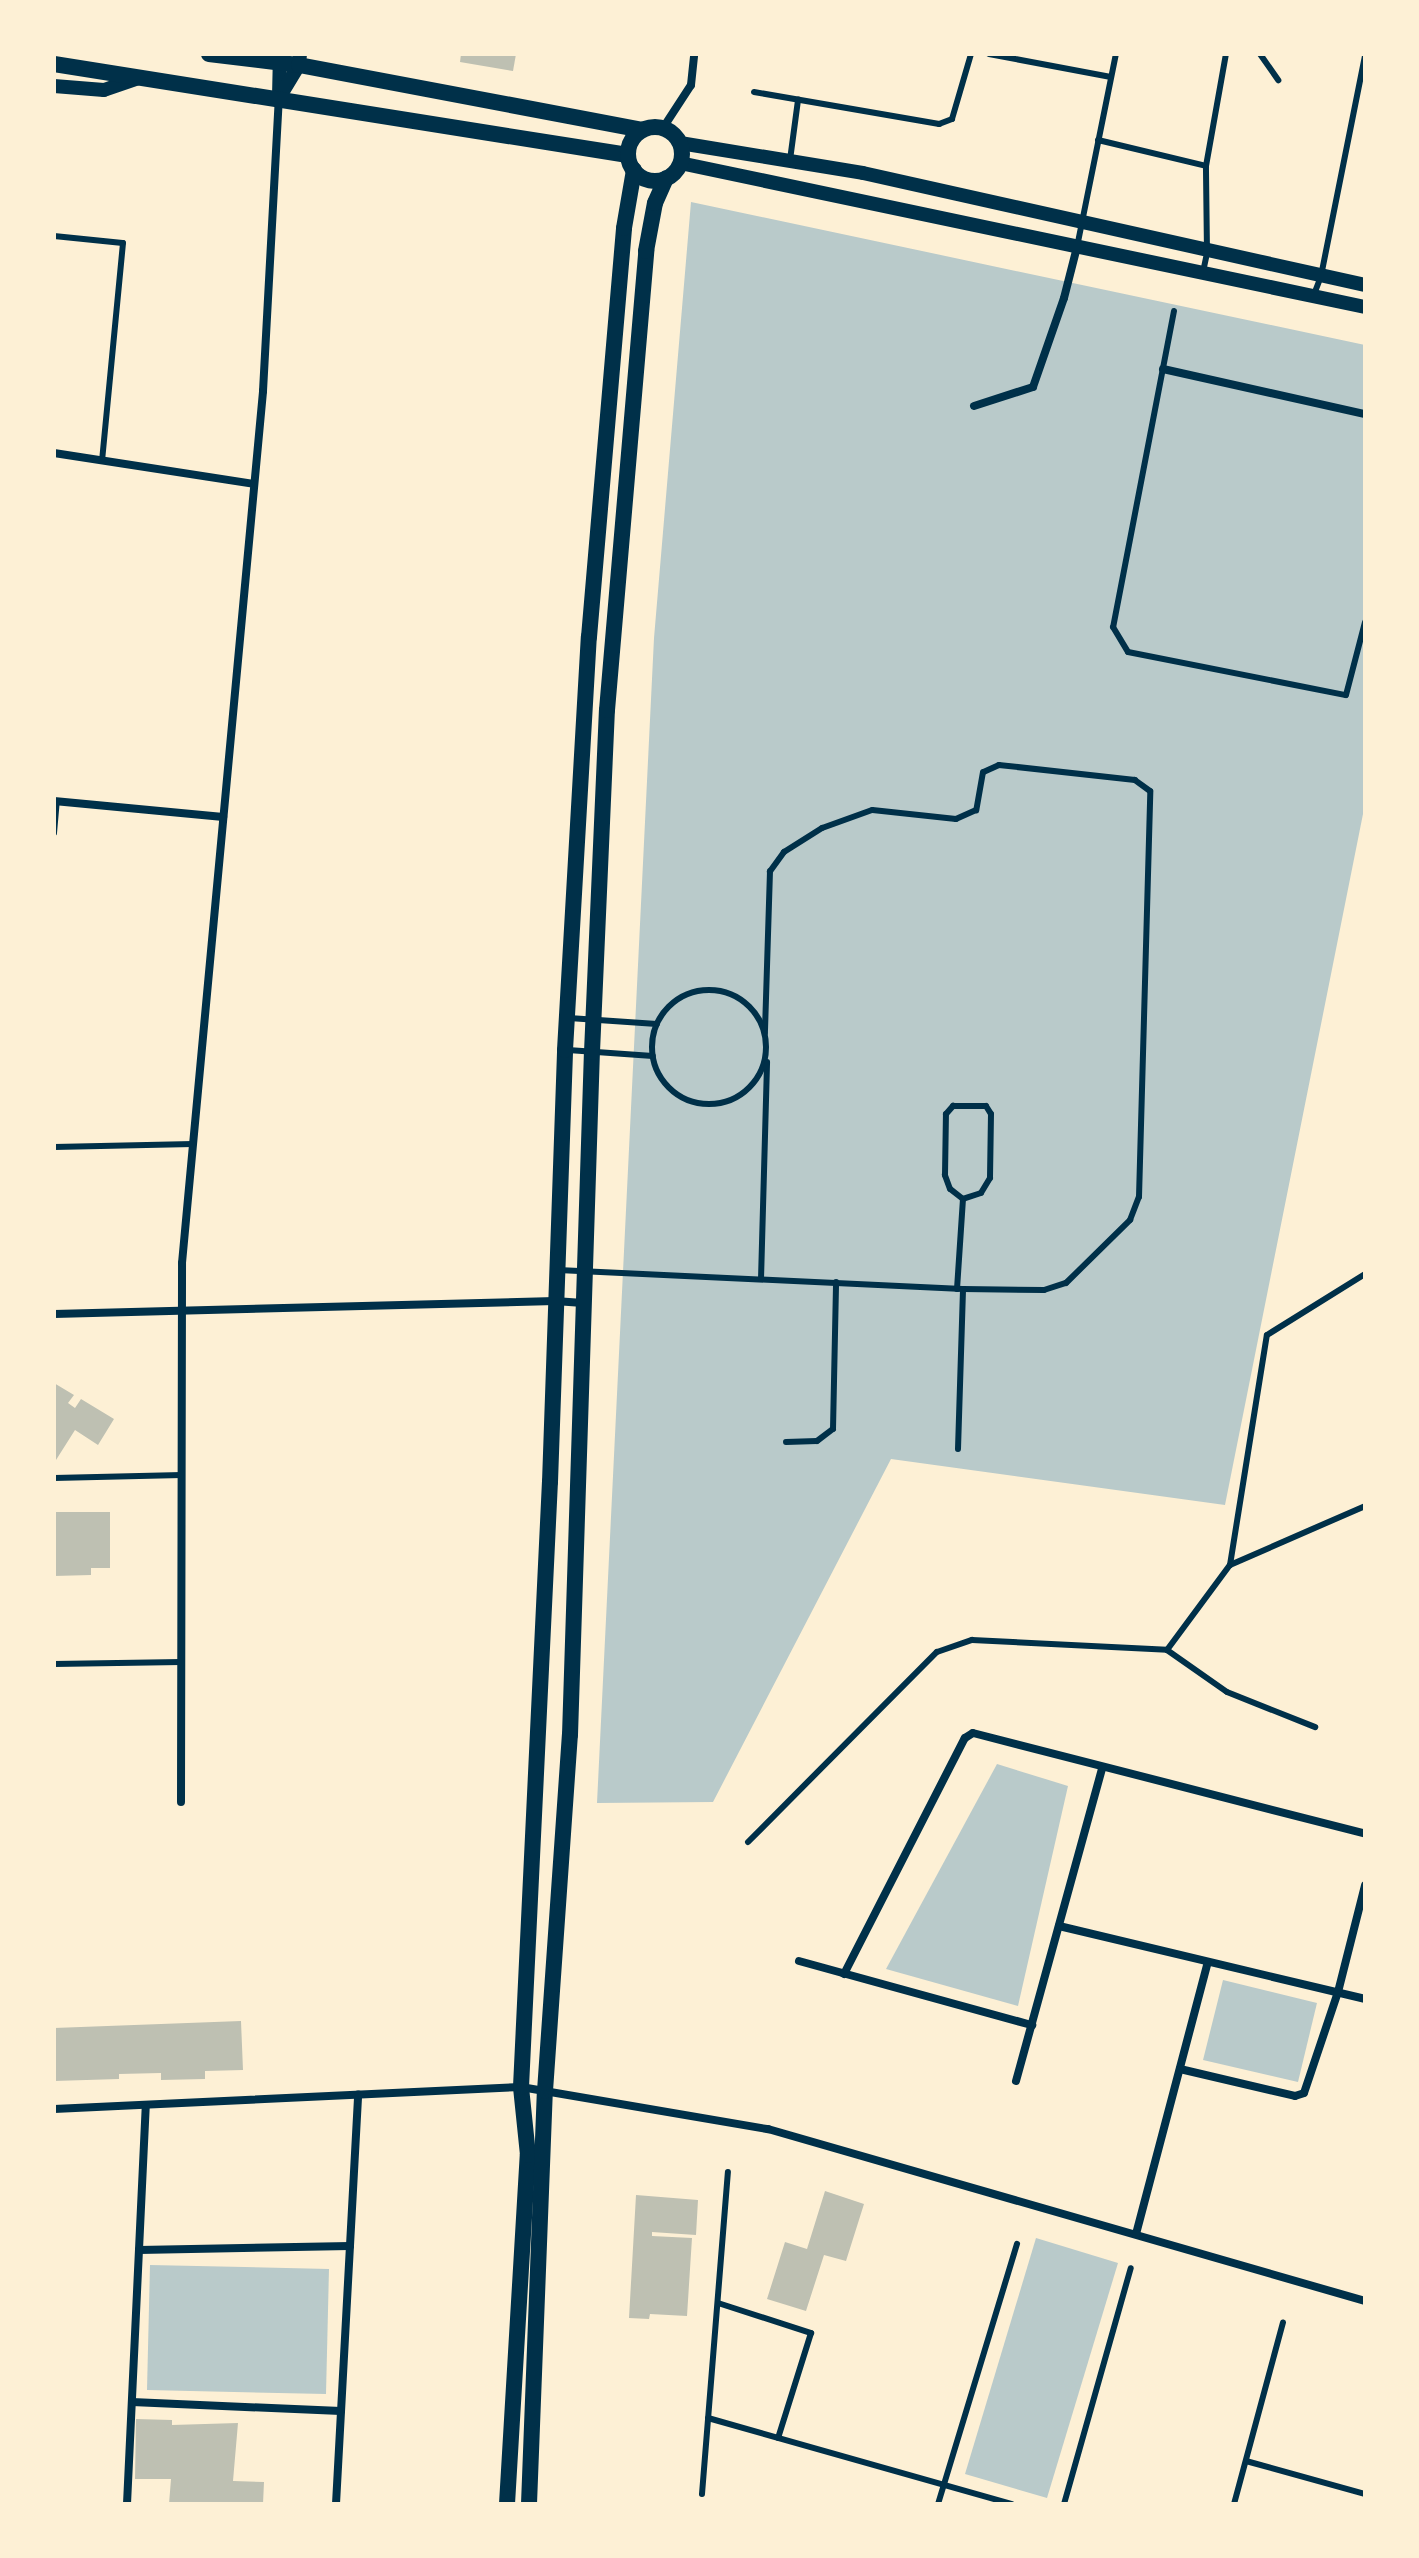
<!DOCTYPE html>
<style>
body{margin:0}
#map{position:relative;width:1419px;height:2558px;overflow:hidden;background:#fdf0d5;font-family:Jost,sans-serif}
div>[style]{position:absolute}
[style*='--x']{left:calc(var(--x)*1px);top:calc(var(--y)*1px);width:calc(var(--w)*1px);rotate:calc(var(--a)*1deg)}
.green>*{inset:0;background:#b9caca}
.building>*{inset:0;background:#bec0b2}
.service>*{height:6px;margin:-3px;padding:0 3px;transform-origin:3px;border-radius:3px;background:#003049}
.service>.ring{margin:-3px;padding:0;box-sizing:content-box;background:none;border:6px solid #003049;border-radius:50%}
.minor>*{height:8px;margin:-4px;padding:0 4px;transform-origin:4px;border-radius:4px;background:#003049}
.tertiary>*{height:14px;margin:-7px;padding:0 7px;transform-origin:7px;border-radius:7px;background:#003049}
.secondary>*{height:16px;margin:-8px;padding:0 8px;transform-origin:8px;border-radius:8px;background:#003049}
.secondary>.ring{margin:-8px;padding:0;box-sizing:content-box;background:none;border:16px solid #003049;border-radius:50%}
span{translate:-50% -50%;white-space:nowrap;text-align:center;line-height:1.15;-webkit-text-stroke:6px #fdf0d5;paint-order:stroke}
.frame{position:absolute;inset:0;border:56px solid #fdf0d5;pointer-events:none}
</style>
<div id="map">
<div class="green">
<div style="clip-path:polygon(691px 202px,1365px 345px,1365px 804px,1225px 1505px,891px 1459px,713px 1802px,597px 1803px,654px 638px)"></div>
<div style="clip-path:polygon(997px 1764px,1068px 1786px,1018px 2006px,886px 1969px)"></div>
<div style="clip-path:polygon(1223px 1980px,1317px 2003px,1298px 2082px,1203px 2060px)"></div>
<div style="clip-path:polygon(1036px 2238px,1118px 2263px,1047px 2498px,965px 2474px)"></div>
<div style="clip-path:polygon(150px 2265px,329px 2269px,326px 2394px,147px 2390px)"></div>
</div>
<div class="building">
<div style="clip-path:polygon(461px 54px,516px 54px,513px 71px,460px 62px)"></div>
<div style="clip-path:polygon(54px 1383px,74px 1395px,68px 1403px,75px 1408px,81px 1399px,114px 1419px,98px 1445px,75px 1430px,56px 1460px)"></div>
<div style="clip-path:polygon(54px 1512px,110px 1512px,110px 1568px,91px 1568px,91px 1575px,54px 1576px)"></div>
<div style="clip-path:polygon(241px 2021px,243px 2070px,205px 2071px,205px 2079px,161px 2080px,161px 2073px,119px 2074px,119px 2079px,54px 2081px,54px 2028px)"></div>
<div style="clip-path:polygon(825px 2191px,864px 2204px,846px 2261px,824px 2255px,806px 2311px,767px 2299px,785px 2242px,807px 2249px)"></div>
<div style="clip-path:polygon(636px 2195px,698px 2200px,696px 2235px,652px 2232px,652px 2236px,692px 2238px,687px 2316px,650px 2314px,649px 2319px,629px 2318px)"></div>
<div style="clip-path:polygon(136px 2419px,172px 2420px,172px 2425px,238px 2423px,233px 2481px,264px 2482px,263px 2504px,169px 2504px,171px 2479px,135px 2479px)"></div>
</div>
<div class="service">
<div style="--x:989;--y:54;--w:124;--a:10.7"></div>
<div style="--x:1260;--y:54;--w:32;--a:55"></div>
<div style="--x:754;--y:92;--w:188;--a:9.8"></div>
<div style="--x:939;--y:124;--w:14;--a:-21"></div>
<div style="--x:952;--y:119;--w:68;--a:-73.7"></div>
<div style="--x:1098;--y:140;--w:111;--a:13.5"></div>
<div style="--x:790;--y:160;--w:61;--a:-82.4"></div>
<div style="--x:54;--y:236;--w:69;--a:5.8"></div>
<div style="--x:123;--y:243;--w:218;--a:95.5"></div>
<div style="--x:1077;--y:247;--w:197;--a:-78.6"></div>
<div style="--x:1203;--y:272;--w:19;--a:-78"></div>
<div style="--x:1207;--y:253;--w:87;--a:-90.7"></div>
<div style="--x:1206;--y:166;--w:114;--a:-79.9"></div>
<div style="--x:1313;--y:297;--w:22;--a:-69"></div>
<div style="--x:1321;--y:276;--w:225;--a:-78.7"></div>
<div style="--x:1174;--y:311;--w:322;--a:100.9"></div>
<div style="--x:1113;--y:627;--w:29;--a:59"></div>
<div style="--x:1128;--y:652;--w:222;--a:11.2"></div>
<div style="--x:1346;--y:695;--w:75;--a:-75.4"></div>
<div style="--x:54;--y:833;--w:32;--a:-85"></div>
<div class="ring" style="left:652px;top:990px;width:108px;height:108px"></div>
<div style="--x:569;--y:1018;--w:88;--a:3.9"></div>
<div style="--x:568;--y:1050;--w:85;--a:4"></div>
<div style="--x:54;--y:1147;--w:139;--a:-1.2"></div>
<div style="--x:558;--y:1270;--w:405;--a:2.7"></div>
<div style="--x:963;--y:1289;--w:81;--a:0.7"></div>
<div style="--x:1044;--y:1290;--w:23;--a:-18"></div>
<div style="--x:1066;--y:1283;--w:90;--a:-44.5"></div>
<div style="--x:1130;--y:1220;--w:25;--a:-69"></div>
<div style="--x:1139;--y:1197;--w:406;--a:-88.4"></div>
<div style="--x:1150;--y:791;--w:19;--a:-144"></div>
<div style="--x:1135;--y:780;--w:137;--a:-173.7"></div>
<div style="--x:999;--y:765;--w:17;--a:156"></div>
<div style="--x:983;--y:772;--w:39;--a:100"></div>
<div style="--x:976;--y:810;--w:22;--a:156"></div>
<div style="--x:956;--y:819;--w:84;--a:-173.9"></div>
<div style="--x:872;--y:810;--w:53;--a:160.2"></div>
<div style="--x:822;--y:828;--w:45;--a:147.7"></div>
<div style="--x:784;--y:852;--w:24;--a:126"></div>
<div style="--x:770;--y:871;--w:162;--a:91.8"></div>
<div style="--x:761;--y:1279;--w:217;--a:-88.4"></div>
<div style="--x:957;--y:1289;--w:90;--a:-86.2"></div>
<div style="--x:963;--y:1199;--w:16;--a:-142"></div>
<div style="--x:950;--y:1189;--w:15;--a:-110"></div>
<div style="--x:945;--y:1175;--w:61;--a:-89.1"></div>
<div style="--x:946;--y:1114;--w:11;--a:-49"></div>
<div style="--x:953;--y:1106;--w:33;--a:0"></div>
<div style="--x:986;--y:1106;--w:9;--a:58"></div>
<div style="--x:991;--y:1114;--w:64;--a:90.9"></div>
<div style="--x:990;--y:1178;--w:17;--a:121"></div>
<div style="--x:981;--y:1193;--w:19;--a:162"></div>
<div style="--x:786;--y:1442;--w:31;--a:-2"></div>
<div style="--x:817;--y:1441;--w:20;--a:-37"></div>
<div style="--x:833;--y:1429;--w:147;--a:-88.8"></div>
<div style="--x:958;--y:1449;--w:160;--a:-88.2"></div>
<div style="--x:54;--y:1478;--w:128;--a:-1.3"></div>
<div style="--x:1230;--y:1565;--w:233;--a:-80.9"></div>
<div style="--x:1267;--y:1335;--w:115;--a:-31.9"></div>
<div style="--x:1167;--y:1650;--w:106;--a:-53.5"></div>
<div style="--x:1230;--y:1565;--w:147;--a:-23.6"></div>
<div style="--x:54;--y:1664;--w:127;--a:-0.9"></div>
<div style="--x:748;--y:1842;--w:268;--a:-45.2"></div>
<div style="--x:937;--y:1652;--w:37;--a:-19"></div>
<div style="--x:972;--y:1640;--w:195;--a:2.9"></div>
<div style="--x:1167;--y:1650;--w:73;--a:35"></div>
<div style="--x:1227;--y:1692;--w:95;--a:21.7"></div>
<div style="--x:718;--y:2303;--w:98;--a:17.9"></div>
<div style="--x:811;--y:2333;--w:110;--a:107.4"></div>
<div style="--x:708;--y:2418;--w:316;--a:15.8"></div>
<div style="--x:1246;--y:2461;--w:123;--a:15.5"></div>
<div style="--x:702;--y:2494;--w:323;--a:-85.4"></div>
<div style="--x:938;--y:2504;--w:272;--a:-73.1"></div>
<div style="--x:1064;--y:2504;--w:245;--a:-74.2"></div>
<div style="--x:1234;--y:2504;--w:188;--a:-74.9"></div>
</div>
<div class="minor">
<div style="--x:663;--y:128;--w:51;--a:-56.9"></div>
<div style="--x:691;--y:85;--w:31;--a:-84"></div>
<div style="--x:1163;--y:369;--w:207;--a:12.6"></div>
<div style="--x:974;--y:406;--w:62;--a:-17.9"></div>
<div style="--x:1033;--y:387;--w:94;--a:-70.8"></div>
<div style="--x:1064;--y:298;--w:53;--a:-75.7"></div>
<div style="--x:54;--y:453;--w:202;--a:8.8"></div>
<div style="--x:54;--y:801;--w:170;--a:5.4"></div>
<div style="--x:54;--y:1314;--w:501;--a:-1.49"></div>
<div style="--x:555;--y:1301;--w:28;--a:4"></div>
<div style="--x:181;--y:1802;--w:539;--a:-89.89"></div>
<div style="--x:182;--y:1263;--w:876;--a:-84.69"></div>
<div style="--x:263;--y:391;--w:292;--a:-86.9"></div>
<div style="--x:1059;--y:1926;--w:315;--a:13.4"></div>
<div style="--x:799;--y:1961;--w:242;--a:15.4"></div>
<div style="--x:844;--y:1974;--w:265;--a:-62.9"></div>
<div style="--x:965;--y:1738;--w:9;--a:-32"></div>
<div style="--x:973;--y:1733;--w:405;--a:14.4"></div>
<div style="--x:1180;--y:2069;--w:118;--a:13.2"></div>
<div style="--x:1295;--y:2096;--w:9;--a:-18"></div>
<div style="--x:1304;--y:2093;--w:107;--a:-71.4"></div>
<div style="--x:1338;--y:1992;--w:110;--a:-75.8"></div>
<div style="--x:1016;--y:2081;--w:324;--a:-74.6"></div>
<div style="--x:54;--y:2109;--w:468;--a:-2.7"></div>
<div style="--x:521;--y:2087;--w:251;--a:9.7"></div>
<div style="--x:768;--y:2129;--w:621;--a:16.07"></div>
<div style="--x:1136;--y:2234;--w:281;--a:-75.2"></div>
<div style="--x:139;--y:2250;--w:211;--a:-1.1"></div>
<div style="--x:132;--y:2402;--w:209;--a:2.5"></div>
<div style="--x:127;--y:2504;--w:399;--a:-87.3"></div>
<div style="--x:336;--y:2504;--w:410;--a:-86.9"></div>
</div>
<div class="tertiary">
<div style="--x:54;--y:86;--w:50;--a:4.6"></div>
<div style="--x:104;--y:90;--w:37;--a:-19"></div>
<div style="--x:279;--y:97;--w:43;--a:-88.7"></div>
<div style="--x:279;--y:98;--w:39;--a:-59"></div>
<div style="--x:299;--y:65;--w:11;--a:-85"></div>
<div style="--x:680;--y:143;--w:185;--a:9.3"></div>
<div style="--x:863;--y:173;--w:514;--a:12.58"></div>
<div style="--x:680;--y:163;--w:700;--a:11.87"></div>
</div>
<div class="secondary">
<div style="--x:209;--y:54;--w:91;--a:7"></div>
<div style="--x:299;--y:65;--w:349;--a:10.7"></div>
<div style="--x:54;--y:64;--w:581;--a:9.01"></div>
<div class="ring" style="left:628px;top:127px;width:38px;height:38px"></div>
<div style="--x:507;--y:2504;--w:350;--a:-86.6"></div>
<div style="--x:528;--y:2155;--w:68;--a:-95.9"></div>
<div style="--x:521;--y:2087;--w:606;--a:-87.26"></div>
<div style="--x:550;--y:1482;--w:432;--a:-88"></div>
<div style="--x:565;--y:1050;--w:414;--a:-86.7"></div>
<div style="--x:589;--y:637;--w:410;--a:-85.1"></div>
<div style="--x:624;--y:228;--w:59;--a:-80.2"></div>
<div style="--x:529;--y:2504;--w:413;--a:-87.8"></div>
<div style="--x:545;--y:2091;--w:357;--a:-86"></div>
<div style="--x:570;--y:1735;--w:683;--a:-88.16"></div>
<div style="--x:592;--y:1052;--w:342;--a:-87.5"></div>
<div style="--x:607;--y:710;--w:461;--a:-85.1"></div>
<div style="--x:646;--y:251;--w:49;--a:-79.4"></div>
<div style="--x:655;--y:203;--w:27;--a:-66"></div>
</div>
<div class="frame"></div>
</div>
